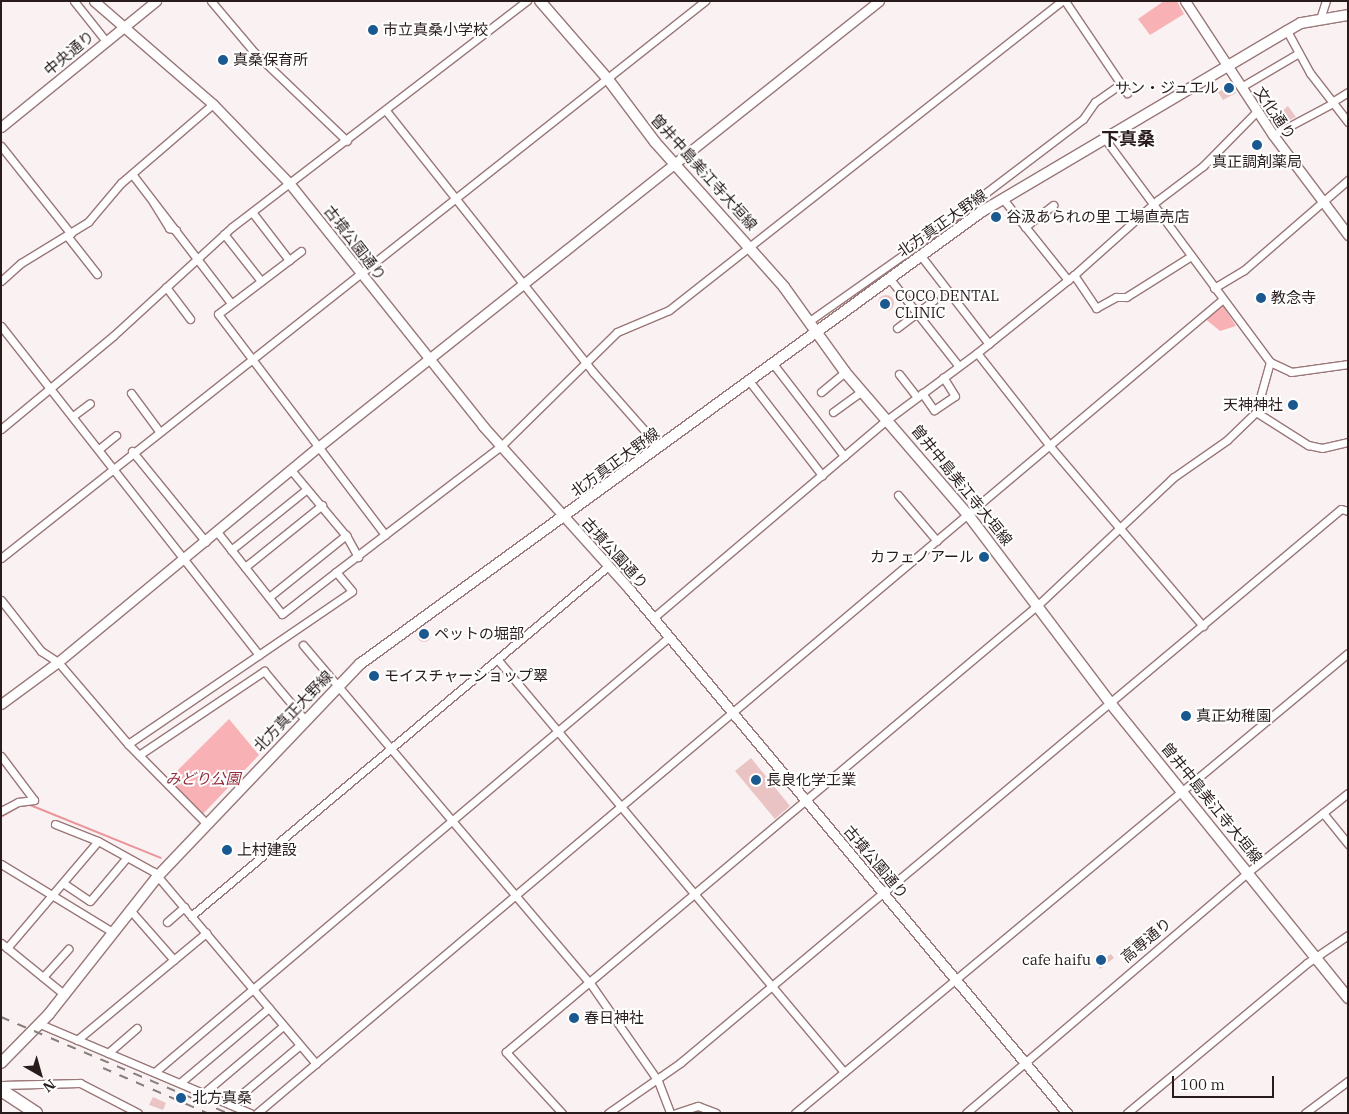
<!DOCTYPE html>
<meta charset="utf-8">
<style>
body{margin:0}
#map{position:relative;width:1349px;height:1114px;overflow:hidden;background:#faf2f2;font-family:"IBM Plex Serif","Noto Sans JP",serif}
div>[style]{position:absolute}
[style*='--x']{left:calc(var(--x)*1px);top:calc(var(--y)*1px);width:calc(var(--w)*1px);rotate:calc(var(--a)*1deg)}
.green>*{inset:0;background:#f8b1b4}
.stream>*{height:2px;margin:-1px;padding:0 1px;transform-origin:1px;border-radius:1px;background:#eb9499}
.building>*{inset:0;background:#eac4c4}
.round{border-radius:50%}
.roads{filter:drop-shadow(1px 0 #9a7778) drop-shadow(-1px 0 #9a7778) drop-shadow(0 1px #9a7778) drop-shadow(0 -1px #9a7778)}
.minor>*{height:7px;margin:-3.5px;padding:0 3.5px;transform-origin:3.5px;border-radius:3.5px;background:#fff}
.tertiary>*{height:9px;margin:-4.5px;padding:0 4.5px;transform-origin:4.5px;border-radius:4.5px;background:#fff}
.secondary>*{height:10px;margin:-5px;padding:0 5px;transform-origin:5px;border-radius:5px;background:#fff}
.trunk>*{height:12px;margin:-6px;padding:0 6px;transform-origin:6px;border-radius:6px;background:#fff}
.rail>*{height:2px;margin-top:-1px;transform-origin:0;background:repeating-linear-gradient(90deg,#897e7e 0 9px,transparent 0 18px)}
.dots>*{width:14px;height:14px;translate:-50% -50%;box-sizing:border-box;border:2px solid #fff;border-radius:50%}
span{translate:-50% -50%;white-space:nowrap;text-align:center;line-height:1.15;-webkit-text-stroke:4px #fff;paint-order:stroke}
.poi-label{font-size:15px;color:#291c1c}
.left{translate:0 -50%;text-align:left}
.right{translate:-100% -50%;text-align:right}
.street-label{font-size:15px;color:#291c1c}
.park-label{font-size:15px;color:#922d3b;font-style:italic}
.quarter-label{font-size:18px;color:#291c1c;font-weight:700}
.frame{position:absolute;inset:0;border:2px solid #291c1c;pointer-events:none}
.north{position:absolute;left:15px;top:1049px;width:50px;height:50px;-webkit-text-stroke:4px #fff;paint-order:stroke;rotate:142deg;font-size:14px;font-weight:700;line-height:20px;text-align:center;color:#291c1c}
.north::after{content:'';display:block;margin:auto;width:18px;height:22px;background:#291c1c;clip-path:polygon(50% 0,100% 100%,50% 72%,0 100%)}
.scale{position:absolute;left:1172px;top:1076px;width:102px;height:22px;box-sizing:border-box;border:2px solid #291c1c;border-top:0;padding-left:6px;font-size:15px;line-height:18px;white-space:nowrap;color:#291c1c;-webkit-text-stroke:4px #fff;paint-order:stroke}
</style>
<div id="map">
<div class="green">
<div style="clip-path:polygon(1164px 1px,1177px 1px,1184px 14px,1150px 35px,1138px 19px)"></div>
<div style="clip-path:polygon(1222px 304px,1236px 326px,1220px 331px,1203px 317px)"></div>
<div style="clip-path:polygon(229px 719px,259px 755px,203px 814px,168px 780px)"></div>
</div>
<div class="stream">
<div style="--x:1;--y:817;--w:22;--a:-30"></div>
<div style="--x:20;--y:806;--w:10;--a:-6"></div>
<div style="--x:30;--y:805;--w:141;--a:22"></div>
</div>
<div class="building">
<div style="clip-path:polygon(1231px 85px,1236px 93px,1223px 100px,1218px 92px)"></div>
<div style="clip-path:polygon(1288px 106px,1296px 117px,1276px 127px,1267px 115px,1273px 110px,1277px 115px)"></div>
<div class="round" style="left:878px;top:295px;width:16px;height:16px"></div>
<div class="round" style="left:417px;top:628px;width:14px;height:14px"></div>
<div style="clip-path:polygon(751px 758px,790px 806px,775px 819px,735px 771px)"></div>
<div style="clip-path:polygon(1101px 952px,1105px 958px,1111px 954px,1114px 958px,1100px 969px,1094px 957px)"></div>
<div style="clip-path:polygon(153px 1097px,166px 1103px,163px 1110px,149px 1105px)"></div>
</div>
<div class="roads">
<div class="minor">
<div style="--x:74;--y:1;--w:50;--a:51.5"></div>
<div style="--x:211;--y:1;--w:68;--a:49.8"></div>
<div style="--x:255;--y:53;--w:127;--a:43.7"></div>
<div style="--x:1065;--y:1;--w:111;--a:56"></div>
<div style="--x:1320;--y:19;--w:19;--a:-72"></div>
<div style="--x:1287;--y:31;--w:48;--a:61.3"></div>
<div style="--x:1310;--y:73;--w:62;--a:52.2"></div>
<div style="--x:1241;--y:87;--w:67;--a:-30.4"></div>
<div style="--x:1332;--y:102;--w:19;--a:-32"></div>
<div style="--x:387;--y:112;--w:332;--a:51.6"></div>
<div style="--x:593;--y:372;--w:79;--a:48.6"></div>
<div style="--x:1273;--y:135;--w:68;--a:-28.1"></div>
<div style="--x:1105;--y:139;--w:277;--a:53.5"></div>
<div style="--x:1270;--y:362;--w:23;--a:25"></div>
<div style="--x:1291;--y:372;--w:58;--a:-8"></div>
<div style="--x:1;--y:146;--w:112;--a:51.5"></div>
<div style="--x:132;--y:174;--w:163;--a:52.5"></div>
<div style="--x:1003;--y:199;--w:104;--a:51.3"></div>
<div style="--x:153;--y:202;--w:31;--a:58"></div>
<div style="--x:169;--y:228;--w:7;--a:16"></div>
<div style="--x:252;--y:212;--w:61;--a:52.4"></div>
<div style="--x:1025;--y:227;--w:36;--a:-38"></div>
<div style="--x:224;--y:234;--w:60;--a:51.8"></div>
<div style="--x:68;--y:237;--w:47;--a:51.9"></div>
<div style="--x:301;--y:251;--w:104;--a:142.8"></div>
<div style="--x:218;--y:314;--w:277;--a:52.9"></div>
<div style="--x:921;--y:256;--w:111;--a:52.3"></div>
<div style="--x:1074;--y:275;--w:40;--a:56"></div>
<div style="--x:1096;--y:308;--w:23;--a:-29"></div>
<div style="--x:1116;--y:297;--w:10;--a:0"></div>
<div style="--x:1126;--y:297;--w:77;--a:-32.2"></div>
<div style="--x:890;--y:279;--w:110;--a:51.7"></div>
<div style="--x:1;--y:281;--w:27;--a:-42"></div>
<div style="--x:21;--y:263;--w:79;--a:-31.5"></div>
<div style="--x:88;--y:222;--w:51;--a:-49.8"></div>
<div style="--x:121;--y:183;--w:121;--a:-40.7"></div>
<div style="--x:166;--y:287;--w:40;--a:53"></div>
<div style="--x:1214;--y:288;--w:35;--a:-31"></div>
<div style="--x:1244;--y:270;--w:138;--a:-40.9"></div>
<div style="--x:808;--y:322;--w:133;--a:-35.2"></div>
<div style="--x:917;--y:245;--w:208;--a:-37.2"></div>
<div style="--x:1083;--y:119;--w:21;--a:-55"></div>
<div style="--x:1095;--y:102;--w:32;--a:-35"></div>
<div style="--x:1;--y:326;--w:418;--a:51.9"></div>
<div style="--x:897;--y:328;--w:46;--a:-37.1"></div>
<div style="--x:774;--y:365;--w:115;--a:52.4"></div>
<div style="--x:899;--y:374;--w:29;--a:52"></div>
<div style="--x:750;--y:382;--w:118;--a:52.3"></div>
<div style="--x:821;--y:392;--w:31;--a:-40"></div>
<div style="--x:131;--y:393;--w:47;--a:53.6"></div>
<div style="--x:922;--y:393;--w:21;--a:55"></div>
<div style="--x:934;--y:410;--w:25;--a:-34"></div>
<div style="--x:955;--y:396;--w:22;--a:-122"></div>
<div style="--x:833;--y:412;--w:36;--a:-36"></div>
<div style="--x:1256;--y:412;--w:62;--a:32.4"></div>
<div style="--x:1308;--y:445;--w:14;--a:12"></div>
<div style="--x:1322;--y:448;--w:27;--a:-13"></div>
<div style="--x:73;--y:416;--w:21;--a:-37"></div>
<div style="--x:1;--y:429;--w:146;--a:-39.7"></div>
<div style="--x:113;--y:336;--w:161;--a:-42.5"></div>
<div style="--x:232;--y:227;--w:372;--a:-37.5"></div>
<div style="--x:99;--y:449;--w:22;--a:-39"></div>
<div style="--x:132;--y:451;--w:117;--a:50.9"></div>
<div style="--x:291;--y:470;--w:87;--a:50.1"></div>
<div style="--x:347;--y:537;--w:23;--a:61"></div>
<div style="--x:898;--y:495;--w:60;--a:49.7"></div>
<div style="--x:218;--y:533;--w:103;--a:51.7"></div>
<div style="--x:282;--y:614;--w:68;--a:-37.9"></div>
<div style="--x:231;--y:550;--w:97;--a:-38.8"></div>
<div style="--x:1;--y:558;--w:898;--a:-38.35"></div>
<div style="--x:245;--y:567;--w:99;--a:-38.8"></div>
<div style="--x:269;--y:597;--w:99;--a:-38.8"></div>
<div style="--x:1;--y:600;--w:65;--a:51.9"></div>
<div style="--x:41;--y:651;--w:20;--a:33"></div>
<div style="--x:58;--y:662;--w:108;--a:49.5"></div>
<div style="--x:128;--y:744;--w:111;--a:45.4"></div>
<div style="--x:653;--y:618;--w:308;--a:-40.3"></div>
<div style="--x:888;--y:419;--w:111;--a:-36.6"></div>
<div style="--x:1203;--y:626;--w:236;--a:-130.4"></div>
<div style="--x:1050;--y:446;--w:118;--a:-128.1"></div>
<div style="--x:977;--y:353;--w:124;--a:-38.8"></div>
<div style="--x:1074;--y:275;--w:113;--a:-41.8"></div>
<div style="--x:1158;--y:200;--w:56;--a:-37.1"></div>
<div style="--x:1203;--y:166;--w:77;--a:-45.5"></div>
<div style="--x:303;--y:645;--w:443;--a:49.7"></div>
<div style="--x:590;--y:983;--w:119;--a:55.2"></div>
<div style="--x:658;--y:1081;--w:34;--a:69"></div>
<div style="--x:498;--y:660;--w:538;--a:49.98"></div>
<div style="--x:128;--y:744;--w:271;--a:-34.3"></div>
<div style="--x:352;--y:591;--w:25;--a:-130"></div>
<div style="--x:336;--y:572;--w:209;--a:-37.4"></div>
<div style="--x:502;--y:445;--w:161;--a:-44.5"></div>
<div style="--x:617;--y:332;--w:56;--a:-22.9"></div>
<div style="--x:669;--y:310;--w:499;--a:-38.2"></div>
<div style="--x:139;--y:755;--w:151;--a:-33.9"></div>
<div style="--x:264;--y:671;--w:64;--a:50.1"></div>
<div style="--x:1;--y:756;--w:55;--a:53.1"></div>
<div style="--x:34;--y:800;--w:16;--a:173"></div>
<div style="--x:18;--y:802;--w:19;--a:152"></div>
<div style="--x:1323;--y:813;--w:40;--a:51"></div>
<div style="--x:55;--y:824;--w:46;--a:21.6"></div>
<div style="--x:98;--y:841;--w:64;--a:29"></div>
<div style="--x:154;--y:872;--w:251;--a:49.8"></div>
<div style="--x:1;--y:864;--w:132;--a:31.4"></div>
<div style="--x:63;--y:883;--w:32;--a:34"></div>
<div style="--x:90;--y:901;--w:57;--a:-49.9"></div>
<div style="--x:131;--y:911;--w:65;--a:48.7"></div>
<div style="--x:191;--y:916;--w:543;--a:-39.99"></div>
<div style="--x:167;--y:922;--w:23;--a:-41"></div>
<div style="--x:1;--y:943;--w:82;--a:39.1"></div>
<div style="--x:7;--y:948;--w:140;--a:-49.6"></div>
<div style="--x:43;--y:977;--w:38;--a:-48"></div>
<div style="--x:40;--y:1024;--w:228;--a:23"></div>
<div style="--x:77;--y:1040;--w:168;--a:-39.7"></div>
<div style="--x:108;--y:1053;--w:38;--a:-41"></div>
<div style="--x:156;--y:1071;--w:672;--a:-40.23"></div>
<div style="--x:181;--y:1082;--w:115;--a:-40.1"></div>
<div style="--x:1;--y:1085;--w:79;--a:-1.5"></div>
<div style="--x:80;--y:1083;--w:65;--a:27.3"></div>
<div style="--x:205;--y:1092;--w:102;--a:-40.2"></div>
<div style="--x:231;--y:1103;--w:89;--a:-40"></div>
<div style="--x:257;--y:1113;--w:1263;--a:-40.12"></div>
<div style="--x:562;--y:1113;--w:83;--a:-132.6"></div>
<div style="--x:506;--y:1052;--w:696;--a:-40.05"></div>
<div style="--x:1039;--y:604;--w:185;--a:-43.3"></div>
<div style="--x:1174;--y:477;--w:65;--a:-34.9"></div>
<div style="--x:1227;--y:440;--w:40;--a:-44"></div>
<div style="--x:1256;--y:412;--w:52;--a:-74.4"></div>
<div style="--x:608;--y:1113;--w:88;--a:-34.8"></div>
<div style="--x:680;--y:1063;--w:862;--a:-39.97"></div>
<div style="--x:1341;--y:509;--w:7;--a:16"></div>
<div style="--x:676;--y:1113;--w:23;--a:-18"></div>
<div style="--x:698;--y:1106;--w:19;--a:21"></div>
<div style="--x:795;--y:1113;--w:719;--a:-39.75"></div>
<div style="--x:966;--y:1113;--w:371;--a:-40.5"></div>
<div style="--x:1248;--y:872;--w:127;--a:-38.3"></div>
<div style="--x:1127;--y:1113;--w:234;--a:-39.8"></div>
<div style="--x:1307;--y:963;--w:50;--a:-34.3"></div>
<div style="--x:1305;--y:1113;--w:54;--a:-36.7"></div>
</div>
<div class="tertiary">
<div style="--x:94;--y:1;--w:157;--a:40.9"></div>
<div style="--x:213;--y:104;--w:111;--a:46.1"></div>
<div style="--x:290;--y:184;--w:310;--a:51.4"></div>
<div style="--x:483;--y:426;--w:220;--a:48.1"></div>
<div style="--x:630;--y:590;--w:682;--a:50.12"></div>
<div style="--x:1185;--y:1;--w:160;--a:56.7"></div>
<div style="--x:1273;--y:135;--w:125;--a:53.1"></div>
<div style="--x:1;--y:127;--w:200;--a:-39.1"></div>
<div style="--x:1;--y:704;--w:71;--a:-36.4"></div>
<div style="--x:58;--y:662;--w:336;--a:-39.6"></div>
<div style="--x:317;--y:448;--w:718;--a:-38.5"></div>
</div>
<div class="secondary">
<div style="--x:540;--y:1;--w:102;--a:49"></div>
<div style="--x:607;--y:78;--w:80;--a:53.1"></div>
<div style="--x:655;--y:142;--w:194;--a:48.3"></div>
<div style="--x:784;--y:287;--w:105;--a:54.3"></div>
<div style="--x:845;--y:372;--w:190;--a:49.3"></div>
<div style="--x:969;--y:516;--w:236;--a:52.9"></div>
<div style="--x:1111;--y:704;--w:378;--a:51.1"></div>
<div style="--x:1;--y:1063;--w:69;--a:-45.6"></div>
<div style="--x:49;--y:1014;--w:176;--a:-51.7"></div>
<div style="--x:158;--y:876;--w:293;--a:-46.4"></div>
<div style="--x:360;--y:664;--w:768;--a:-36.05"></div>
<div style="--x:981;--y:212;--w:356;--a:-30.6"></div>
<div style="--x:1287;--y:31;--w:16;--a:-30"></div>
<div style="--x:1301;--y:23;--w:48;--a:-9.7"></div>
</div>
<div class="trunk">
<div style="--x:1;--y:1090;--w:42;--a:33.3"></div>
</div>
</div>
<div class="rail">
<div style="--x:1;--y:1017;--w:246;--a:23"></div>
<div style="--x:103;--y:1068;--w:113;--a:23.4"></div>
</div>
<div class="dots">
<div style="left:373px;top:30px;background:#19598f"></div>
<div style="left:223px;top:60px;background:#19598f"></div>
<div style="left:1229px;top:88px;background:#19598f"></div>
<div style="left:1257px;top:145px;background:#19598f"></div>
<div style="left:996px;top:217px;background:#19598f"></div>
<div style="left:1261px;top:298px;background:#19598f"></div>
<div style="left:885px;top:304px;background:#19598f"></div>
<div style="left:1293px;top:405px;background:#19598f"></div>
<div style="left:984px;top:557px;background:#19598f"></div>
<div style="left:424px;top:634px;background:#19598f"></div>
<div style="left:374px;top:676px;background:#19598f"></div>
<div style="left:1186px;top:716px;background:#19598f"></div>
<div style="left:756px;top:780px;background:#19598f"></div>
<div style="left:227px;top:850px;background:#19598f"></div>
<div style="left:1101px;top:960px;background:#19598f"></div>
<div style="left:574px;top:1018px;background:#19598f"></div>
<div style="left:181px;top:1098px;background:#19598f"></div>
</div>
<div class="poi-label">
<span class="left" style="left:383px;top:30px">市立真桑小学校</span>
<span class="left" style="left:233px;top:60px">真桑保育所</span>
<span class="right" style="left:1219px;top:88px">サン・ジュエル</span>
<span style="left:1257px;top:162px">真正調剤薬局</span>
<span class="left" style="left:1006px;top:217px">谷汲あられの里 工場直売店</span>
<span class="left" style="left:895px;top:304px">COCO DENTAL<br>CLINIC</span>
<span class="left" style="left:1271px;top:298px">教念寺</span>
<span class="right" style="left:1283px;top:405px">天神神社</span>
<span class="right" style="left:974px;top:557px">カフェノアール</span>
<span class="left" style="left:434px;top:634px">ペットの堀部</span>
<span class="left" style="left:384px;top:676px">モイスチャーショップ翠</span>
<span class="left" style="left:1196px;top:716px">真正幼稚園</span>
<span class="left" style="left:766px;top:780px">長良化学工業</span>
<span class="left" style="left:237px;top:850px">上村建設</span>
<span class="right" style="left:1091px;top:960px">cafe haifu</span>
<span class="left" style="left:584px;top:1018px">春日神社</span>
<span class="left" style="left:192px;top:1098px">北方真桑</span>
</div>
<div class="street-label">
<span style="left:69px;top:53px;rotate:-40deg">中央通り</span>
<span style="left:1275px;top:113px;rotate:56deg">文化通り</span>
<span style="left:704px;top:172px;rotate:48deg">曽井中島美江寺大垣線</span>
<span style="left:942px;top:223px;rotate:-35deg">北方真正大野線</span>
<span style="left:355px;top:243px;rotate:52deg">古墳公園通り</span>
<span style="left:615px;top:462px;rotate:-36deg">北方真正大野線</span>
<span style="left:962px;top:485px;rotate:51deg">曽井中島美江寺大垣線</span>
<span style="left:615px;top:553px;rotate:48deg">古墳公園通り</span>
<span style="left:293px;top:711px;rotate:-46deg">北方真正大野線</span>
<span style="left:1212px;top:803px;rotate:51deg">曽井中島美江寺大垣線</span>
<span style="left:876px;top:862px;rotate:50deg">古墳公園通り</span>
<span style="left:1146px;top:940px;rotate:-40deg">高専通り</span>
</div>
<div class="park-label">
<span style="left:203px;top:779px">みどり公園</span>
</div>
<div class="quarter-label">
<span style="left:1128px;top:139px">下真桑</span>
</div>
<div class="frame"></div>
<div class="north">N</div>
<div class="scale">100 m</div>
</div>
